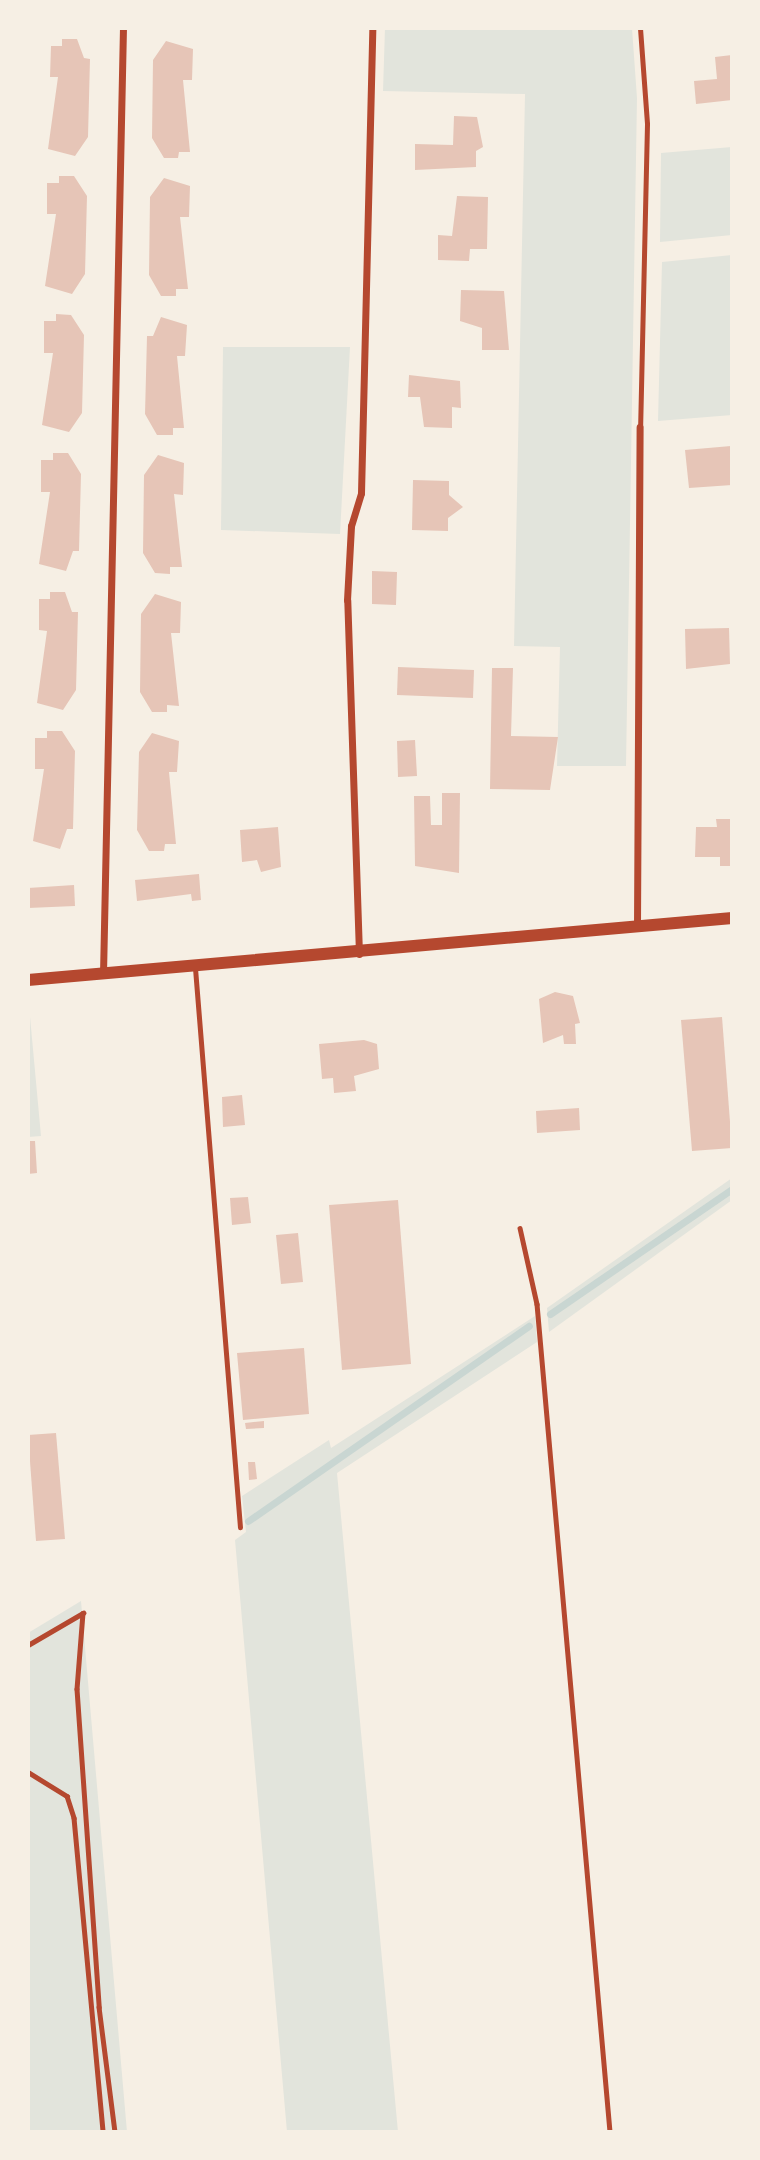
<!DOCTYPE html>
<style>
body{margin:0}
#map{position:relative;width:760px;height:2160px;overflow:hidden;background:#f6efe4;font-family:Poppins,sans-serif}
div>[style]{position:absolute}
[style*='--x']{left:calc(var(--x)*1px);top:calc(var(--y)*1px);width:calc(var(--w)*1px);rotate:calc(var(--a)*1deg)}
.green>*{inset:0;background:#e2e4dc}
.stream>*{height:7px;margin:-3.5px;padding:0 3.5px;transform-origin:3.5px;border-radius:3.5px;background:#c9d6d2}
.building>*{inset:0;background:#e6c5b7}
.path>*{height:4.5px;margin:-2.25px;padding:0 2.25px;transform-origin:2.25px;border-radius:2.25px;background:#b5482f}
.service>*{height:5px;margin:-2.5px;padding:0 2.5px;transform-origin:2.5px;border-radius:2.5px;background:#b5482f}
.minor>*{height:7px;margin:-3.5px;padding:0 3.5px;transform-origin:3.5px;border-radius:3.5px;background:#b5482f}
.tertiary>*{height:12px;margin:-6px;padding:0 6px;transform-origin:6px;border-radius:6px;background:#b5482f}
span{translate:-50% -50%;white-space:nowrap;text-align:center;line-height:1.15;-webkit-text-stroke:7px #f6efe4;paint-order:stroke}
.frame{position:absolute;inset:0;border:30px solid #f6efe4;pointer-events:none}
</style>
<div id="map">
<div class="green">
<div style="clip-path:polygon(385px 28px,632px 28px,637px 98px,626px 766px,557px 766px,560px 647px,514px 646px,525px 94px,383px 91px)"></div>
<div style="clip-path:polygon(732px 147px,732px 235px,660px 242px,661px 153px)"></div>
<div style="clip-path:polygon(732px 255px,732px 415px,658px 421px,662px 262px)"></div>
<div style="clip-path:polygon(223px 347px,350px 347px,340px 534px,221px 530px)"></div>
<div style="clip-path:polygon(28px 995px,41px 1136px,28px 1137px)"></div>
<div style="clip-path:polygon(732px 1178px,732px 1200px,549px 1332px,547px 1308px)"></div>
<div style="clip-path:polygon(535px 1316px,537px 1342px,337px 1473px,398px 2132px,287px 2132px,235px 1540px,246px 1532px,242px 1496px,329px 1440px,331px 1448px)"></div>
<div style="clip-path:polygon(81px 1601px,127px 2132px,28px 2132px,28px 1633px)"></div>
</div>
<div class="stream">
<div style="--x:550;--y:1314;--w:221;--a:-34.5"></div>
<div style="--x:248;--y:1521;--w:342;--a:-34.8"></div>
</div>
<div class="building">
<div style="clip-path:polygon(62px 39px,77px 39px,84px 58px,90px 59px,88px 137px,75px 156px,48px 149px,58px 77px,50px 77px,51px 46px,62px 46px)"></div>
<div style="clip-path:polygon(166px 41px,193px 49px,192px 80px,183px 80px,190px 152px,179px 152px,178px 158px,164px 158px,152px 138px,153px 60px)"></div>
<div style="clip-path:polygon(732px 55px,732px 100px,696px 104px,694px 81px,717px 79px,715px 57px)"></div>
<div style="clip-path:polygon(454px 116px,477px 117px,483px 147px,476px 151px,476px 167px,415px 170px,415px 144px,453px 145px)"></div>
<div style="clip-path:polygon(59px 176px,74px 176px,87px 196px,85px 274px,72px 294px,45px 286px,56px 214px,47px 214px,47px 183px,59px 183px)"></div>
<div style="clip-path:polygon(164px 178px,190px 186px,189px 217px,180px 217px,188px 289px,176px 289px,176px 296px,161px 296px,149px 275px,150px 197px)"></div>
<div style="clip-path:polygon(457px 196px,488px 197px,487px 249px,470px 249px,469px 261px,438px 260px,438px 235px,452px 236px)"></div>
<div style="clip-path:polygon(461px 290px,504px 291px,509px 350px,482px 350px,482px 328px,460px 321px)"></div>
<div style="clip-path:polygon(56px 314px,71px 315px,84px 335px,82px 413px,69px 432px,42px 425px,53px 353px,44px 353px,44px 321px,56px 321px)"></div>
<div style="clip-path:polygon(161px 317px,187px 325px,185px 356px,177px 356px,184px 428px,173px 428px,173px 435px,157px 435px,145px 414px,147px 336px,153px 336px)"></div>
<div style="clip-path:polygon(409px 375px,460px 381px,461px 408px,452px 407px,452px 428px,424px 427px,420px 397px,408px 397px)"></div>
<div style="clip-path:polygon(731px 446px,732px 485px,689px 488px,685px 450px)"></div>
<div style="clip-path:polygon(53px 453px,68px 453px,81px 474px,79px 551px,73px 551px,66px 571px,39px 564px,50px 492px,41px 492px,41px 460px,53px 460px)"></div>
<div style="clip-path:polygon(158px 455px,184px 463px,183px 495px,174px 494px,182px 567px,170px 567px,170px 574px,155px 573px,143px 553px,144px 475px)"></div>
<div style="clip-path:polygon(413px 480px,449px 481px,449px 495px,463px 507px,448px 518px,448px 531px,412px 530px)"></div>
<div style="clip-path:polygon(372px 571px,397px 572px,396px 605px,372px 604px)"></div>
<div style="clip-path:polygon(50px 592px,65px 592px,72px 612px,78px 612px,76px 690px,63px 710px,37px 703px,47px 631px,39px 630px,39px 599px,50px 599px)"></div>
<div style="clip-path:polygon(155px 594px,181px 602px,180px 633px,171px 633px,179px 706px,167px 705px,167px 712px,152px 712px,140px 692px,141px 614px)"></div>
<div style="clip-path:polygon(729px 628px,730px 664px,686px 669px,685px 629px)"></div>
<div style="clip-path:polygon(398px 667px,474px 670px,473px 698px,397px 695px)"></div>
<div style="clip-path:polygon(492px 668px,513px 668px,511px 736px,558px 737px,550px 790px,490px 789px)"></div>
<div style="clip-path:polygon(47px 731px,62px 731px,75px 751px,73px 829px,67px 829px,60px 849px,33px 841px,44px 769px,35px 769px,35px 738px,47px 738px)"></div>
<div style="clip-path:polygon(152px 733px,179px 741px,177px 772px,169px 772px,176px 844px,165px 844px,164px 851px,149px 851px,137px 830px,139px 752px)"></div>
<div style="clip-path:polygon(415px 740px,417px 776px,398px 777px,397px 741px)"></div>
<div style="clip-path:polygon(442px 793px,460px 793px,459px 873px,415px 866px,414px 796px,430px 796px,431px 825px,442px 825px)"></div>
<div style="clip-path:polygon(716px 819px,732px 819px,732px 866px,720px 866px,720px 857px,695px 857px,696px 827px,717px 827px)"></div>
<div style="clip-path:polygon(278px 827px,281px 867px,261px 872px,257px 860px,242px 862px,240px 830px)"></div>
<div style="clip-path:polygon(199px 874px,201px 900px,192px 901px,191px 894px,137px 901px,135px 880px)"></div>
<div style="clip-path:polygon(74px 885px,75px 906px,28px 908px,28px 888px)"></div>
<div style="clip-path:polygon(555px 992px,573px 996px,580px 1023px,575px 1024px,576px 1044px,564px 1044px,563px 1035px,543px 1043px,539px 999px)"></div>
<div style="clip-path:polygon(722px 1017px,732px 1148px,692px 1151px,681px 1020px)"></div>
<div style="clip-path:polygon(364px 1040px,377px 1044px,379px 1069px,354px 1076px,356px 1091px,334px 1093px,333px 1078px,322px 1079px,319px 1044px)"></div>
<div style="clip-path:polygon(242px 1095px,245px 1125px,223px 1127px,222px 1097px)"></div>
<div style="clip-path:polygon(579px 1108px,580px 1130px,537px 1133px,536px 1111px)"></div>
<div style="clip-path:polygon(28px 1141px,35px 1141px,37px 1173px,28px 1174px)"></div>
<div style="clip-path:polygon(248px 1197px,251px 1223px,232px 1225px,230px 1198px)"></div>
<div style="clip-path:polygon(398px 1200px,411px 1364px,342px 1370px,329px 1205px)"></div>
<div style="clip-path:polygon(298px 1233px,303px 1282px,281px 1284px,276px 1235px)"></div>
<div style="clip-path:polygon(304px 1348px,309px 1414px,243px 1420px,237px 1353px)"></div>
<div style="clip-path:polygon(264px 1421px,264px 1428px,246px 1429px,245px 1423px)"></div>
<div style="clip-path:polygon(56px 1433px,65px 1539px,36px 1541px,28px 1435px)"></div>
<div style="clip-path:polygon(248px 1462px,255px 1462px,257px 1479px,249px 1480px)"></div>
</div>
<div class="path">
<div style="--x:520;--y:1228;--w:78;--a:77.4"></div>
<div style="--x:537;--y:1304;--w:831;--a:84.96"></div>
<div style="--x:28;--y:1645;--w:64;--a:-30.2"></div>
<div style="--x:83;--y:1613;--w:76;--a:94.5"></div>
<div style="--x:77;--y:1689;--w:319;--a:86"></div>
<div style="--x:99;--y:2007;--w:126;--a:82.7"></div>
<div style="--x:28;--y:1772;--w:46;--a:31.6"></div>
<div style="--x:67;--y:1796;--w:23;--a:72"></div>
<div style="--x:74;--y:1818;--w:315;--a:84.7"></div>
</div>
<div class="service">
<div style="--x:640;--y:28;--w:96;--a:85.8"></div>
<div style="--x:647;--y:124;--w:303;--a:91.3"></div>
<div style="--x:195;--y:968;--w:561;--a:85.4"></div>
</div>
<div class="minor">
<div style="--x:637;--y:926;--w:499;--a:-89.7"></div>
<div style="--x:359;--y:954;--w:354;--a:-91.9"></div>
<div style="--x:347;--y:600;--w:74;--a:-86.9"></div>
<div style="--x:351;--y:526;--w:34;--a:-73"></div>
<div style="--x:361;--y:493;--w:465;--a:-88.6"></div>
<div style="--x:103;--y:974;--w:946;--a:-88.79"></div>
</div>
<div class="tertiary">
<div style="--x:28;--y:980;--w:707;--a:-5.03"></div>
</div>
<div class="frame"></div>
</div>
